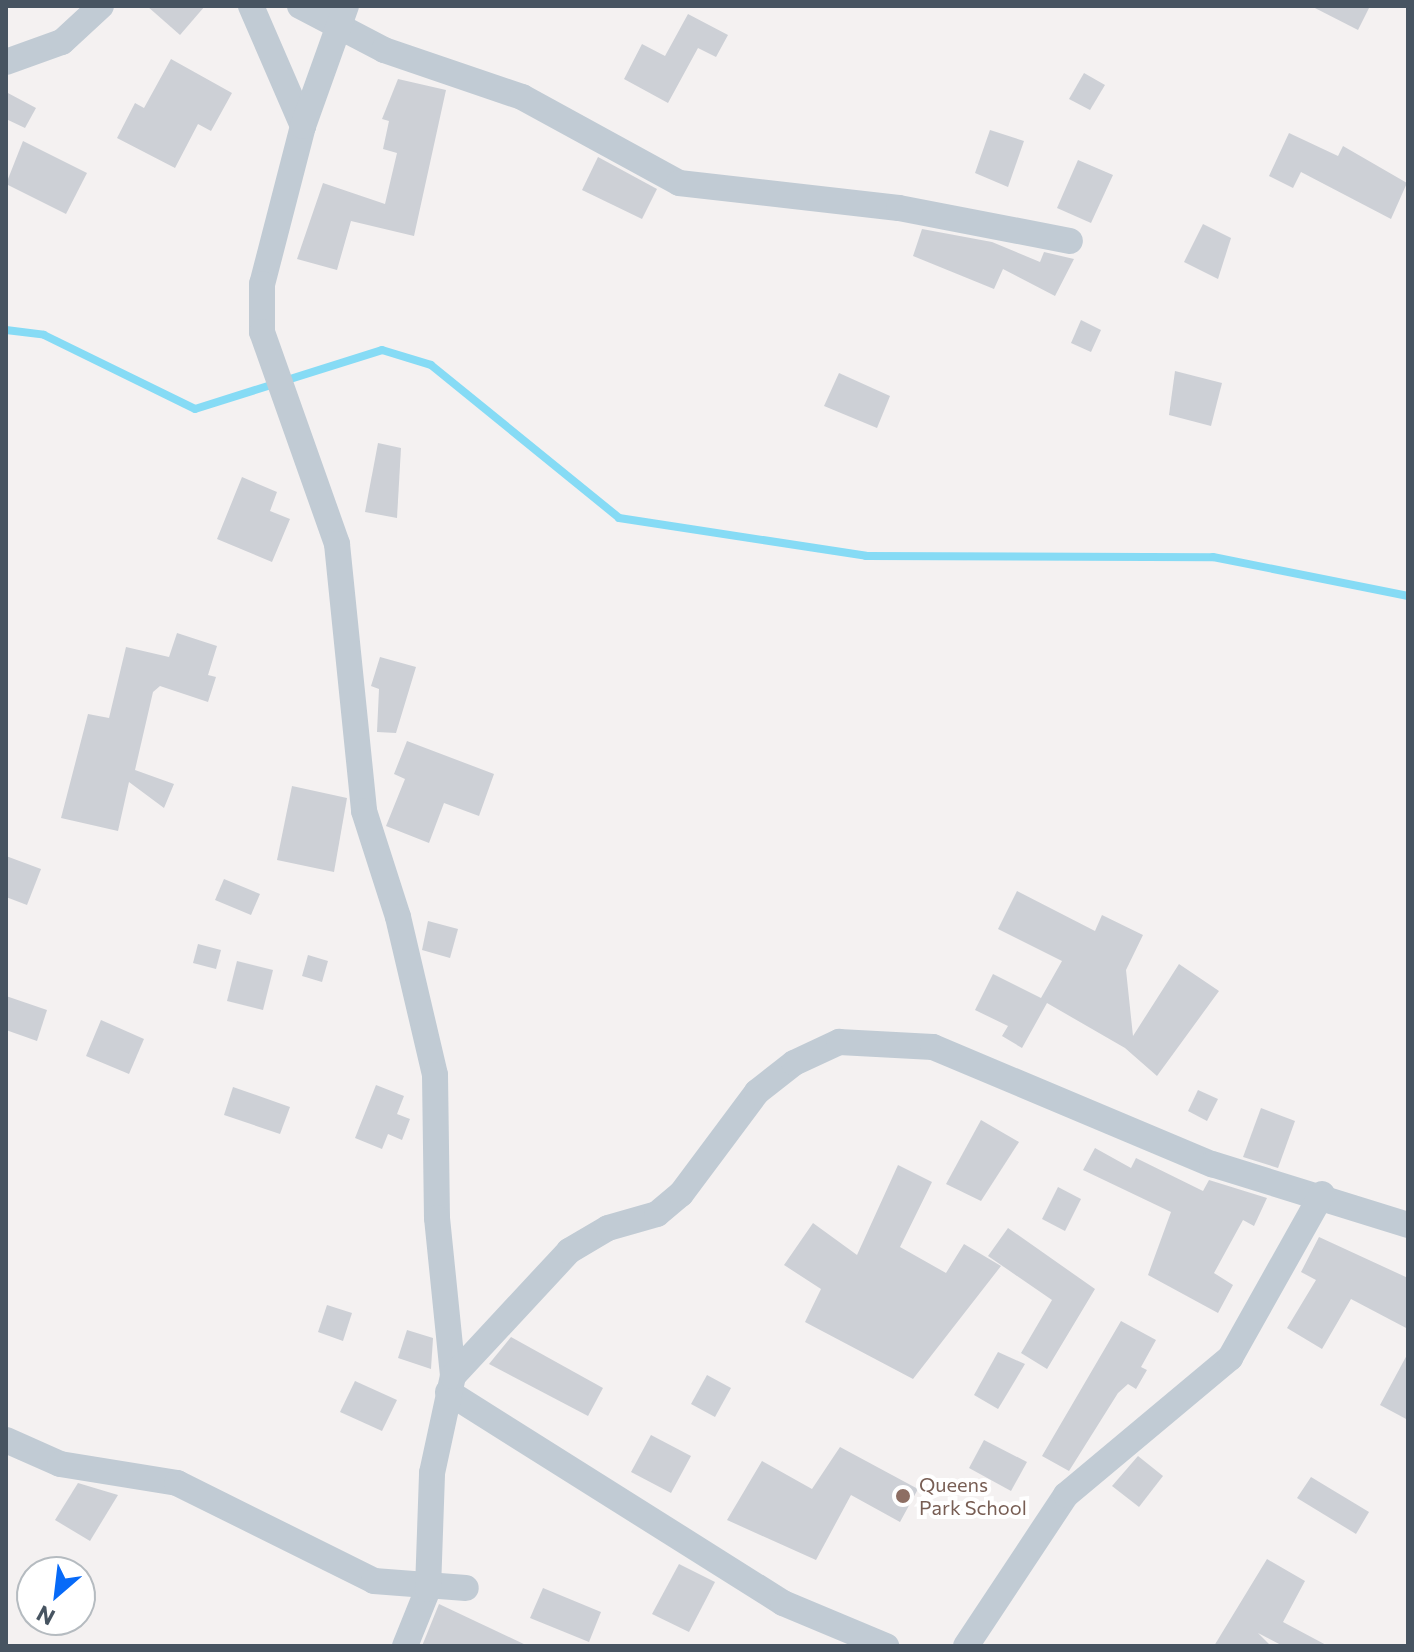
<!DOCTYPE html>
<style>
body{margin:0}
#map{position:relative;width:1414px;height:1652px;overflow:hidden;background:#f4f1f1;font-family:Commissioner,sans-serif}
div>[style]{position:absolute}
[style*='--x']{left:calc(var(--x)*1px);top:calc(var(--y)*1px);width:calc(var(--w)*1px);rotate:calc(var(--a)*1deg)}
.stream>*{height:8px;margin:-4px;padding:0 4px;transform-origin:4px;border-radius:4px;background:#86dbf5}
.building>*{inset:0;background:#cdd0d6}
.minor>*{height:26px;margin:-13px;padding:0 13px;transform-origin:13px;border-radius:13px;background:#c1cbd4}
.dots>*{width:22px;height:22px;translate:-50% -50%;box-sizing:border-box;border:4px solid #fff;border-radius:50%}
span{translate:-50% -50%;white-space:nowrap;text-align:center;line-height:1.15;-webkit-text-stroke:8px #fff;paint-order:stroke}
.education-label{font-size:20px;color:#785e54}
.left{translate:0 -50%;text-align:left}
.frame{position:absolute;inset:0;border:8px solid #475461;pointer-events:none}
.north{position:absolute;left:16px;top:1556px;width:80px;height:80px;box-sizing:border-box;background:#fff;border:2px solid #b5bbc0;border-radius:50%;rotate:208deg;font-size:22px;font-weight:700;line-height:32px;text-align:center;color:#475461}
.north::after{content:'';display:block;margin:auto;width:28px;height:36px;background:#076af8;clip-path:polygon(50% 0,100% 100%,50% 72%,0 100%)}
</style>
<div id="map">
<div class="stream">
<div style="--x:6;--y:330;--w:38;--a:7"></div>
<div style="--x:44;--y:335;--w:168;--a:26.1"></div>
<div style="--x:195;--y:409;--w:196;--a:-17.5"></div>
<div style="--x:382;--y:350;--w:51;--a:17"></div>
<div style="--x:431;--y:365;--w:242;--a:39.1"></div>
<div style="--x:619;--y:518;--w:250;--a:8.7"></div>
<div style="--x:866;--y:556;--w:347;--a:0.2"></div>
<div style="--x:1213;--y:557;--w:199;--a:11.3"></div>
</div>
<div class="building">
<div style="clip-path:polygon(147px 6px,205px 6px,180px 35px)"></div>
<div style="clip-path:polygon(1311px 6px,1370px 6px,1358px 30px)"></div>
<div style="clip-path:polygon(688px 14px,728px 35px,716px 57px,698px 48px,668px 103px,624px 79px,642px 44px,665px 56px)"></div>
<div style="clip-path:polygon(171px 59px,232px 93px,211px 131px,198px 124px,175px 168px,117px 138px,135px 103px,144px 108px)"></div>
<div style="clip-path:polygon(1084px 73px,1105px 85px,1090px 110px,1069px 99px)"></div>
<div style="clip-path:polygon(398px 79px,446px 90px,414px 236px,351px 221px,337px 270px,297px 259px,323px 183px,385px 204px,397px 153px,383px 149px,389px 121px,382px 119px)"></div>
<div style="clip-path:polygon(6px 92px,36px 108px,25px 128px,6px 119px)"></div>
<div style="clip-path:polygon(990px 130px,1024px 141px,1008px 187px,975px 173px)"></div>
<div style="clip-path:polygon(1289px 133px,1338px 156px,1343px 146px,1407px 183px,1391px 219px,1301px 172px,1293px 188px,1269px 176px)"></div>
<div style="clip-path:polygon(23px 141px,87px 173px,66px 214px,6px 184px)"></div>
<div style="clip-path:polygon(598px 157px,657px 189px,642px 219px,582px 190px)"></div>
<div style="clip-path:polygon(1078px 160px,1113px 175px,1091px 223px,1057px 208px)"></div>
<div style="clip-path:polygon(1203px 224px,1231px 238px,1218px 279px,1184px 262px)"></div>
<div style="clip-path:polygon(922px 229px,992px 242px,1040px 262px,1044px 252px,1074px 259px,1055px 296px,1003px 269px,994px 289px,913px 256px)"></div>
<div style="clip-path:polygon(1081px 320px,1101px 330px,1091px 352px,1071px 343px)"></div>
<div style="clip-path:polygon(1175px 371px,1222px 383px,1211px 426px,1169px 415px)"></div>
<div style="clip-path:polygon(839px 373px,890px 396px,877px 428px,824px 406px)"></div>
<div style="clip-path:polygon(378px 443px,401px 448px,397px 518px,365px 512px)"></div>
<div style="clip-path:polygon(242px 477px,277px 492px,270px 511px,290px 519px,272px 562px,217px 539px)"></div>
<div style="clip-path:polygon(177px 633px,217px 646px,208px 675px,216px 677px,208px 702px,160px 686px,153px 692px,135px 770px,174px 784px,164px 808px,129px 782px,118px 831px,61px 818px,88px 714px,109px 718px,126px 647px,169px 657px)"></div>
<div style="clip-path:polygon(380px 657px,416px 667px,396px 733px,377px 732px,379px 689px,371px 686px)"></div>
<div style="clip-path:polygon(407px 741px,494px 774px,479px 816px,444px 803px,429px 843px,386px 826px,405px 779px,394px 774px)"></div>
<div style="clip-path:polygon(292px 786px,347px 798px,334px 872px,277px 860px)"></div>
<div style="clip-path:polygon(6px 856px,41px 869px,27px 905px,6px 897px)"></div>
<div style="clip-path:polygon(224px 879px,260px 894px,251px 915px,215px 900px)"></div>
<div style="clip-path:polygon(1017px 891px,1095px 931px,1102px 915px,1143px 935px,1126px 970px,1133px 1036px,1179px 964px,1219px 991px,1157px 1076px,1125px 1048px,1047px 1003px,1022px 1048px,1002px 1036px,1008px 1026px,975px 1010px,993px 974px,1041px 998px,1062px 961px,998px 929px)"></div>
<div style="clip-path:polygon(428px 921px,458px 929px,450px 958px,422px 950px)"></div>
<div style="clip-path:polygon(198px 944px,221px 950px,216px 969px,193px 963px)"></div>
<div style="clip-path:polygon(308px 955px,328px 961px,322px 982px,302px 976px)"></div>
<div style="clip-path:polygon(237px 961px,273px 970px,263px 1010px,227px 1001px)"></div>
<div style="clip-path:polygon(6px 996px,47px 1010px,37px 1041px,6px 1030px)"></div>
<div style="clip-path:polygon(101px 1020px,144px 1039px,129px 1074px,86px 1056px)"></div>
<div style="clip-path:polygon(376px 1085px,404px 1096px,397px 1114px,410px 1119px,402px 1140px,388px 1134px,382px 1149px,355px 1138px)"></div>
<div style="clip-path:polygon(233px 1087px,290px 1107px,280px 1134px,224px 1115px)"></div>
<div style="clip-path:polygon(1198px 1090px,1218px 1099px,1207px 1121px,1188px 1111px)"></div>
<div style="clip-path:polygon(1261px 1108px,1295px 1121px,1278px 1168px,1243px 1157px)"></div>
<div style="clip-path:polygon(981px 1120px,1019px 1142px,981px 1201px,946px 1184px)"></div>
<div style="clip-path:polygon(1095px 1148px,1131px 1168px,1136px 1158px,1203px 1191px,1209px 1180px,1267px 1198px,1254px 1226px,1243px 1220px,1214px 1273px,1233px 1285px,1218px 1313px,1148px 1275px,1171px 1212px,1083px 1170px)"></div>
<div style="clip-path:polygon(898px 1165px,932px 1182px,900px 1247px,946px 1273px,964px 1244px,1001px 1266px,913px 1379px,805px 1322px,821px 1289px,784px 1265px,813px 1223px,857px 1255px)"></div>
<div style="clip-path:polygon(1058px 1187px,1081px 1199px,1065px 1231px,1042px 1219px)"></div>
<div style="clip-path:polygon(1008px 1228px,1095px 1289px,1047px 1369px,1021px 1353px,1052px 1300px,988px 1256px)"></div>
<div style="clip-path:polygon(1319px 1237px,1408px 1278px,1408px 1329px,1351px 1299px,1322px 1349px,1287px 1328px,1316px 1280px,1301px 1272px)"></div>
<div style="clip-path:polygon(327px 1305px,352px 1313px,343px 1341px,318px 1332px)"></div>
<div style="clip-path:polygon(1121px 1321px,1156px 1340px,1141px 1367px,1147px 1370px,1136px 1389px,1128px 1384px,1118px 1393px,1069px 1471px,1042px 1456px)"></div>
<div style="clip-path:polygon(407px 1330px,433px 1338px,431px 1369px,398px 1358px)"></div>
<div style="clip-path:polygon(511px 1337px,603px 1388px,588px 1416px,489px 1364px)"></div>
<div style="clip-path:polygon(998px 1352px,1025px 1364px,998px 1409px,974px 1395px)"></div>
<div style="clip-path:polygon(1408px 1353px,1408px 1420px,1380px 1405px)"></div>
<div style="clip-path:polygon(707px 1375px,731px 1388px,715px 1417px,691px 1404px)"></div>
<div style="clip-path:polygon(355px 1381px,397px 1400px,382px 1431px,340px 1412px)"></div>
<div style="clip-path:polygon(651px 1435px,691px 1456px,671px 1493px,631px 1472px)"></div>
<div style="clip-path:polygon(984px 1440px,1027px 1462px,1011px 1491px,969px 1468px)"></div>
<div style="clip-path:polygon(840px 1447px,918px 1489px,900px 1522px,851px 1495px,816px 1560px,727px 1520px,762px 1461px,812px 1489px)"></div>
<div style="clip-path:polygon(1138px 1456px,1163px 1476px,1139px 1507px,1112px 1486px)"></div>
<div style="clip-path:polygon(1311px 1477px,1369px 1512px,1356px 1534px,1297px 1498px)"></div>
<div style="clip-path:polygon(78px 1483px,118px 1495px,90px 1541px,55px 1520px)"></div>
<div style="clip-path:polygon(1267px 1559px,1305px 1581px,1283px 1622px,1328px 1646px,1283px 1646px,1258px 1633px,1271px 1646px,1214px 1646px)"></div>
<div style="clip-path:polygon(679px 1564px,715px 1582px,689px 1632px,652px 1614px)"></div>
<div style="clip-path:polygon(543px 1588px,601px 1612px,589px 1642px,530px 1618px)"></div>
<div style="clip-path:polygon(439px 1604px,528px 1646px,422px 1646px)"></div>
</div>
<div class="minor">
<div style="--x:251;--y:6;--w:131;--a:66.6"></div>
<div style="--x:303;--y:126;--w:163;--a:104.5"></div>
<div style="--x:262;--y:284;--w:48;--a:90"></div>
<div style="--x:262;--y:332;--w:225;--a:70.5"></div>
<div style="--x:337;--y:544;--w:268;--a:84.2"></div>
<div style="--x:364;--y:811;--w:111;--a:72.2"></div>
<div style="--x:398;--y:917;--w:162;--a:76.8"></div>
<div style="--x:435;--y:1075;--w:143;--a:89.2"></div>
<div style="--x:437;--y:1218;--w:159;--a:84.2"></div>
<div style="--x:300;--y:6;--w:95;--a:27.6"></div>
<div style="--x:384;--y:50;--w:146;--a:18.8"></div>
<div style="--x:522;--y:97;--w:179;--a:28.7"></div>
<div style="--x:679;--y:183;--w:221;--a:6.5"></div>
<div style="--x:899;--y:208;--w:174;--a:10.9"></div>
<div style="--x:6;--y:62;--w:59;--a:-19.7"></div>
<div style="--x:62;--y:42;--w:53;--a:-42.7"></div>
<div style="--x:303;--y:126;--w:127;--a:-70.3"></div>
<div style="--x:448;--y:1392;--w:396;--a:32.2"></div>
<div style="--x:783;--y:1603;--w:112;--a:22.7"></div>
<div style="--x:6;--y:1440;--w:59;--a:24"></div>
<div style="--x:60;--y:1464;--w:119;--a:9.2"></div>
<div style="--x:177;--y:1483;--w:220;--a:26.4"></div>
<div style="--x:374;--y:1581;--w:92;--a:4.4"></div>
<div style="--x:405;--y:1646;--w:61;--a:-68"></div>
<div style="--x:428;--y:1589;--w:116;--a:-88"></div>
<div style="--x:432;--y:1473;--w:99;--a:-77.8"></div>
<div style="--x:453;--y:1376;--w:171;--a:-47.1"></div>
<div style="--x:569;--y:1251;--w:45;--a:-30.5"></div>
<div style="--x:608;--y:1228;--w:51;--a:-15.9"></div>
<div style="--x:657;--y:1214;--w:31;--a:-40"></div>
<div style="--x:681;--y:1194;--w:127;--a:-53.3"></div>
<div style="--x:757;--y:1092;--w:47;--a:-38.1"></div>
<div style="--x:794;--y:1063;--w:50;--a:-25"></div>
<div style="--x:839;--y:1042;--w:94;--a:3"></div>
<div style="--x:933;--y:1047;--w:303;--a:22.8"></div>
<div style="--x:1212;--y:1164;--w:205;--a:17.3"></div>
<div style="--x:966;--y:1646;--w:181;--a:-56.5"></div>
<div style="--x:1066;--y:1495;--w:214;--a:-39.9"></div>
<div style="--x:1230;--y:1358;--w:188;--a:-60.7"></div>
</div>
<div class="dots">
<div style="left:903px;top:1496px;background:#8d6e63"></div>
</div>
<div class="education-label">
<span class="left" style="left:919px;top:1496px">Queens<br>Park School</span>
</div>
<div class="frame"></div>
<div class="north">N</div>
</div>
